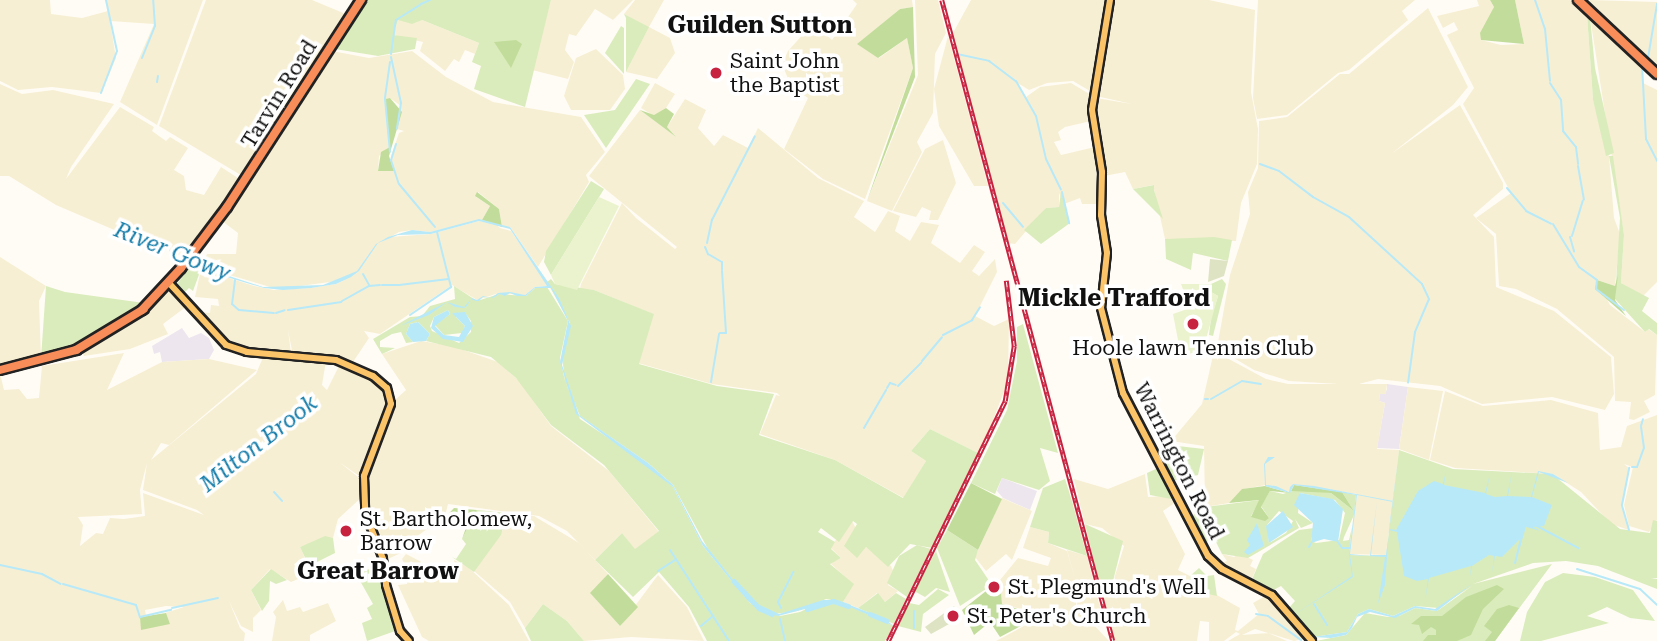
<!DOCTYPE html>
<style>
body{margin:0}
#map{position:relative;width:1657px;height:641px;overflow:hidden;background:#fffcf5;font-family:"Roboto Serif",serif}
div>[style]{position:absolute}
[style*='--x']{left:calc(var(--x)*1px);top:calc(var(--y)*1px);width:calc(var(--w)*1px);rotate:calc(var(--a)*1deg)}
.industrial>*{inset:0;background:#ede6ef}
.farmland>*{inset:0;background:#f7efd3}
.green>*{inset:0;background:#dbecbc}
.forest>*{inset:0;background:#c2dd9b}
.cemetery>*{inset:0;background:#dee4c3}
.pitch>*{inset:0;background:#ebf3ce}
.water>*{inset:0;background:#b8e9f8}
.stream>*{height:2px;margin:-1px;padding:0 1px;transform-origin:1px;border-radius:1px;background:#b8e9f8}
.river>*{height:4.5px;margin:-2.25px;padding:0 2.25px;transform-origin:2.25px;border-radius:2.25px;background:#b8e9f8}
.roads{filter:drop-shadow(2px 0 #222) drop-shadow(-2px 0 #222) drop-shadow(0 2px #222) drop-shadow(0 -2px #222)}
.major>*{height:6px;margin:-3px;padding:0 3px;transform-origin:3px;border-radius:3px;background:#fcc468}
.highway>*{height:8px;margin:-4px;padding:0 4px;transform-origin:4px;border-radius:4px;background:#f88d5a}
.rail>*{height:4.5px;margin-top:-2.25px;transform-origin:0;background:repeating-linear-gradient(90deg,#fff 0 5px,#c72341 0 10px);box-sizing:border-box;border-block:2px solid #c72341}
.dots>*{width:19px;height:19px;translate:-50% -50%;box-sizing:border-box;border:4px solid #fff;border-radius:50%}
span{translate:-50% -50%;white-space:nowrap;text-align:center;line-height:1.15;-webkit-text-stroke:7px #fff;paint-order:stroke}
.poi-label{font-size:21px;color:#111}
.left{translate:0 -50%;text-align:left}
.street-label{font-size:21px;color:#111}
.water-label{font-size:23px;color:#147ca9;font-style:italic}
.quarter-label{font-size:24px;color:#111;font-weight:700}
</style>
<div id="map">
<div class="industrial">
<div style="clip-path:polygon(182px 328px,189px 338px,201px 333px,209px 338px,214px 350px,209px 359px,162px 362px,160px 352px,154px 354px,152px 346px)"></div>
<div style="clip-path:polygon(1387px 384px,1408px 387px,1399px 449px,1377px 448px,1385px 403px,1379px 401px,1380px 393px,1387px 390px)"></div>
<div style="clip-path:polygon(1002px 478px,1037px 491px,1030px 510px,1003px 498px,997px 491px)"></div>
</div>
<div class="farmland">
<div style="clip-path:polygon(0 0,50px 0,51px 14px,82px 18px,108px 11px,106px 0,203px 0,157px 125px,120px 102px,154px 24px,110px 21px,116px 58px,101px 93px,52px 87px,18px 90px,0 81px)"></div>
<div style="clip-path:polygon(206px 0,312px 0,348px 15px,244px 177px,159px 126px)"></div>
<div style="clip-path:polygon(551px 0,633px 0,613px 20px,595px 9px,576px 36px,569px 34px,565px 50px,574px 62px,568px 79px,532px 70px)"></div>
<div style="clip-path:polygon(635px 0,664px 0,649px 27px,670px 38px,675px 53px,657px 79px,626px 72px,648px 28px,624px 14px)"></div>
<div style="clip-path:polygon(853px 0,912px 0,913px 7px,900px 9px,858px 44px,879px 58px,907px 38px,913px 68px,865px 199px,823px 179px,784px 149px,808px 98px,791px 86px,782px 64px,788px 51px,813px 23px,832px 40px,857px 4px)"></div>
<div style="clip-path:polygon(915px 0,938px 0,946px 33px,935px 54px,933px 113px,917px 142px,922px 152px,892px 211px,867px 201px,918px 75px)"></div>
<div style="clip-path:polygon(971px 0,1108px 0,1090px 91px,1073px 81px,1047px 83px,1029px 90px,1016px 82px,1026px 97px,1040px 87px,1071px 83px,1091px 95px,1091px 121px,1065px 127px,1058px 132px,1061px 140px,1054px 142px,1061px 155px,1095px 147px,1098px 204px,1082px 204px,1080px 198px,1064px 204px,1059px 193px,1059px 207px,1046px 208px,1015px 244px,1008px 243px,953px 33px)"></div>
<div style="clip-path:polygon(1112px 0,1209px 0,1255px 10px,1251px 92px,1258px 129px,1257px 164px,1241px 203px,1236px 241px,1165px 239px,1153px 185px,1133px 189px,1125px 172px,1104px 176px,1096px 98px,1132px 104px,1096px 96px)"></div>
<div style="clip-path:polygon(1258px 0,1415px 0,1402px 11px,1408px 20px,1349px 70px,1338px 73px,1287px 115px,1257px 119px,1253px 98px)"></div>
<div style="clip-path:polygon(1477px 0,1490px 0,1494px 7px,1481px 40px,1501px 45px,1524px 44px,1515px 0,1570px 0,1587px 15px,1593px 100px,1609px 156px,1614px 218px,1620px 234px,1615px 286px,1597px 280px,1610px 305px,1645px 332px,1648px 329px,1657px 335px,1655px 395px,1644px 401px,1650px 412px,1634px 420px,1629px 419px,1631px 402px,1615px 401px,1614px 357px,1557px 309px,1516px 289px,1499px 286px,1496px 234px,1476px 218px,1511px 193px,1463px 104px,1474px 88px,1447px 35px,1458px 30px,1454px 22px,1443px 28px,1437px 16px,1479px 6px)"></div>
<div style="clip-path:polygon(1590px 0,1657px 2px,1657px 66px,1590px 4px)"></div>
<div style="clip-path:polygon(1428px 8px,1468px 87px,1453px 105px,1391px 154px,1460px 105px,1503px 183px,1503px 189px,1473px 215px,1494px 237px,1496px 287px,1554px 311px,1611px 357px,1614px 394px,1605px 410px,1552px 397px,1482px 404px,1440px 386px,1378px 379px,1355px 385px,1289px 381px,1254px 370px,1217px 348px,1230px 275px,1250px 214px,1248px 192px,1258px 168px,1259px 121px,1287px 117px,1340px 74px,1349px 74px)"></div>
<div style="clip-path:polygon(1590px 17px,1642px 65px,1643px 83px,1657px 90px,1657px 282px,1643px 296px,1621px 283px,1624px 235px)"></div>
<div style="clip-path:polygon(398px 20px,422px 20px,479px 43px,475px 54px,465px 50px,459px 62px,454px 59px,445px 71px,420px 51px,423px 42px,393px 35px)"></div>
<div style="clip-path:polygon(948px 36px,988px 186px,974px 186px,939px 126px,934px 89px)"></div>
<div style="clip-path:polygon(596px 49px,623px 75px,625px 89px,610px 110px,571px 110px,564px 96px,576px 58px)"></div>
<div style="clip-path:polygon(evenodd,332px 51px,369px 58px,412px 51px,446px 77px,493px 102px,581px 117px,605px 152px,586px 175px,589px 182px,538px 267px,510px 227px,502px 227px,499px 209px,478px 192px,476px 197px,490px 206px,482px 220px,430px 232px,412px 230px,399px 232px,390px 237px,431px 234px,479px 221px,496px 224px,500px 228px,511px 231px,548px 286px,535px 287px,525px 295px,499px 293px,477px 300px,452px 285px,380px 334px,364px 331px,369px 338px,351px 365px,293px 356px,288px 330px,291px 353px,246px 350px,226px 342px,200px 318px,201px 312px,210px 313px,211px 305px,219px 306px,218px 299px,195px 297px,201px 269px,254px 286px,274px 290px,311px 288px,336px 284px,345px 280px,277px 289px,202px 267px,207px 254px,236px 254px,238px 233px,222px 221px,332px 51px,390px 98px,401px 106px,397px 129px,404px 131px,399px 133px,391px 156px,394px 170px,378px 171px,379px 156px,390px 148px,385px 99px,390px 98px)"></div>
<div style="clip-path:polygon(655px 83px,675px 94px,666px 108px,654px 116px,641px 108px)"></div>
<div style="clip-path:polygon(0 84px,22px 94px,53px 90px,114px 104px,71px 167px,66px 179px,120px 107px,154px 127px,152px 131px,166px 141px,170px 137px,188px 148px,174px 170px,184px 176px,186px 190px,204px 195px,221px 167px,241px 180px,187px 258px,126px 235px,56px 205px,9px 176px,0 176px)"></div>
<div style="clip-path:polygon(685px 99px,706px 110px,698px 128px,714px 146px,723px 135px,748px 148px,758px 128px,818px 178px,864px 201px,854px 217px,875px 232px,888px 211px,900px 216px,895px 231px,910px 241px,921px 222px,939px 225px,931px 243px,960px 263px,974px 245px,985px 252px,972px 271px,979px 276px,995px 259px,997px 272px,975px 316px,994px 326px,1009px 319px,1008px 381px,980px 454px,930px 429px,911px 451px,926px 461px,904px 498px,835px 460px,760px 434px,776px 395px,780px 396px,777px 393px,712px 384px,638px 363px,653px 314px,594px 290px,580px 289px,581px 284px,622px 203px,636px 218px,675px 249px,677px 247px,589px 176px,640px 110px,676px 137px,667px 127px)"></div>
<div style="clip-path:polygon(943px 140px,956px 183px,938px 220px,929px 220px,931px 211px,922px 207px,916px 217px,893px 211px,925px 149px)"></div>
<div style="clip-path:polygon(0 257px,46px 286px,39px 301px,41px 358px,0 367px)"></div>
<div style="clip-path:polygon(171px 290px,187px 306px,163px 324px,168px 334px,130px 349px,84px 356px,82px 351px,130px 323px)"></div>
<div style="clip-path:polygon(421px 341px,452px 346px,498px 362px,520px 382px,551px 426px,609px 471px,659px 532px,635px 550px,622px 533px,595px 560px,567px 531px,539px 516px,448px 504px,445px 516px,405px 545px,407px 550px,388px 559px,368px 515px,367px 474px,394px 401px,406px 390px,382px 354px)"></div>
<div style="clip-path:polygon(1214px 351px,1266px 379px,1288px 384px,1387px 384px,1386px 394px,1380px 394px,1379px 401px,1385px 403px,1377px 449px,1399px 450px,1386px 555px,1349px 554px,1357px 494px,1293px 484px,1289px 492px,1266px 485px,1244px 489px,1229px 503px,1205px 507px,1204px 446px,1171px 441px,1202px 404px)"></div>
<div style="clip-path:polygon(evenodd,124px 353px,107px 390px,162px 362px,209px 359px,257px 370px,169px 445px,161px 443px,151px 460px,256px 374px,264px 355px,326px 361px,322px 385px,327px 390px,340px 364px,368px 376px,383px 385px,390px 399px,362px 478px,339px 462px,362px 480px,363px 496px,338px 519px,333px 538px,300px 547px,305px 558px,294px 564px,299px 574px,308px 575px,291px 582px,270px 569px,251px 590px,261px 610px,253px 618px,253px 632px,241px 626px,229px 601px,240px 628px,245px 633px,244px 641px,0 641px,0 373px,4px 390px,19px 389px,27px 399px,39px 398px,42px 366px,124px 353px,147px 463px,143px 490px,197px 510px,204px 515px,143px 493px,145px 516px,124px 519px,110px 518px,103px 534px,96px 533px,80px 546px,83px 525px,78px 517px,142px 514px,140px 490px,147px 463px,124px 353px,166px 606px,184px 607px,165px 613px,170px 624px,141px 617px,146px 616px,145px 610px,166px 606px)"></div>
<div style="clip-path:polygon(1408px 387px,1443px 391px,1429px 460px,1399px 449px)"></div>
<div style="clip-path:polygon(1445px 391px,1483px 406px,1551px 400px,1598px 413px,1600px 450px,1621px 447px,1627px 426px,1657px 415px,1657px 520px,1649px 532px,1629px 526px,1624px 505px,1633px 467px,1624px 464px,1629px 468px,1622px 505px,1629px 530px,1611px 524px,1581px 492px,1553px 474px,1455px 468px,1430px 460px)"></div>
<div style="clip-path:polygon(1145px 474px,1148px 497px,1165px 496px,1176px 502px,1163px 511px,1185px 554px,1178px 570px,1190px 576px,1189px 595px,1215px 594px,1240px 608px,1235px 630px,1238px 631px,1259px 614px,1253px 603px,1267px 595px,1306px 638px,1294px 641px,1255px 629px,1242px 635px,1268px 633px,1287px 641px,1228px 641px,1240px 634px,1236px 632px,1224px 641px,1209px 641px,1209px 622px,1200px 621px,1197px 641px,1114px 641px,1100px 587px,1111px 589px,1124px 546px,1102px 528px,1085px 524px,1074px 479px,1108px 489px)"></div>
<div style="clip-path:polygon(1002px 498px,1032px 511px,1012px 560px,1006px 554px,986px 571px,975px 557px)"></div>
<div style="clip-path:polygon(507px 513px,534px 516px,579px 543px,608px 574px,591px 594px,620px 626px,658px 575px,687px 607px,704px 641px,631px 637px,584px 641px,567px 621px,543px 604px,525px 628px,510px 602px,474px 571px,505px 527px)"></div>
<div style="clip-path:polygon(852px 521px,866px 547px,891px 566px,894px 573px,888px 585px,898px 591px,885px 602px,877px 593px,858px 608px,843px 602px,853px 584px,830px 563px,841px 558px,830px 547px)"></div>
<div style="clip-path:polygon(1030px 527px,1049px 532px,1048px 543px,1067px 551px,1076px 582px,1067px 550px,1087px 556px,1104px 623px,1099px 627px,1076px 615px,1078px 594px,1074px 615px,1043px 615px,1002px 604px,1000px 580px,1018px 558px,1048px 566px,1051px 558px,1023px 548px)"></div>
<div style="clip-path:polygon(1239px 553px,1253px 560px,1250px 566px,1256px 569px,1251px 581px,1218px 565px,1227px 561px,1222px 554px,1234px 557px)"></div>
<div style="clip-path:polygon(406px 554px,433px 568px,455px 564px,454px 560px,469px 568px,509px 605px,529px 641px,429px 641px,422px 637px,398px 585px,407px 584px,408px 571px,402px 559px)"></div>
<div style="clip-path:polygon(283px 600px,287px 611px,300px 607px,303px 612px,328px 603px,336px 621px,310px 635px,310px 641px,272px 641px,276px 617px,273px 612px)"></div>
<div style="clip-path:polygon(1060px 616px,1092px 623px,1109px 641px,996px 641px,1037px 619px)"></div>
</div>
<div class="green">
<div style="clip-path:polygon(365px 0,551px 0,525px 107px,474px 89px,481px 66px,472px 62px,479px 43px,422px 20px,412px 24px,398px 20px,393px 35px,417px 38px,415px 49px,378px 56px,335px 49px)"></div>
<div style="clip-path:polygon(1570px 0,1590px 17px,1595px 68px,1614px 153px,1606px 156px,1593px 100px,1587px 15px)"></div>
<div style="clip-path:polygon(624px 14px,649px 27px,626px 72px,626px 18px)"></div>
<div style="clip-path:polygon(621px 26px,624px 28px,624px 74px,605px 53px)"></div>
<div style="clip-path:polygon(636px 79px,650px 84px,606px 148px,584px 115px,615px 110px)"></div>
<div style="clip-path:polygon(1609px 156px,1613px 156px,1624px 235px,1621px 283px,1649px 298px,1642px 311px,1657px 323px,1657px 335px,1649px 329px,1645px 332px,1615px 299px,1620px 218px)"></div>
<div style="clip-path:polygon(591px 181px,604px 189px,551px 275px,544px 262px,546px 251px)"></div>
<div style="clip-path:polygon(1154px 185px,1154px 190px,1163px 219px,1133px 189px)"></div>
<div style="clip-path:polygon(1061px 191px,1070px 223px,1041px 244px,1024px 230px,1046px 208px,1059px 207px)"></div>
<div style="clip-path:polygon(1214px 237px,1232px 240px,1228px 261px,1193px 253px,1191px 270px,1166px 259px,1165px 239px)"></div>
<div style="clip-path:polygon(192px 264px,201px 269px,193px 291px,189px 288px,184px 293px,189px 302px,176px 285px)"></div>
<div style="clip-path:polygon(evenodd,551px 279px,555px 284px,594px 290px,654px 314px,639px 364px,717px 386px,774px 394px,759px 435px,835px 460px,903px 498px,926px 461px,911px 451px,930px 429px,980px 454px,932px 548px,910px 544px,888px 567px,866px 547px,857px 558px,844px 546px,857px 524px,853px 521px,839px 542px,821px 528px,818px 532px,835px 542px,831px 549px,841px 558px,830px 564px,854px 584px,843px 602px,826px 599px,797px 611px,774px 614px,749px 600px,709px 551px,673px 485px,648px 463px,580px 416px,566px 383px,580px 419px,643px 461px,673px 487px,703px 546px,750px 603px,762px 611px,780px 616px,800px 612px,820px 602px,840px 602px,894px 626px,885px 641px,707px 641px,689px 607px,659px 572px,633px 597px,595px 560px,622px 533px,635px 549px,659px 531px,604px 465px,551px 425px,516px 378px,491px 357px,426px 341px,430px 334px,418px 322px,410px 324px,406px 334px,413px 342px,406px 343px,401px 332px,392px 334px,380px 341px,380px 347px,395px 348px,382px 354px,373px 339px,410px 317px,422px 316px,430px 306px,455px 299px,454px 286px,477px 301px,499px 294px,526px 296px,535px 288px,547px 287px,568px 321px,560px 358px,565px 381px,562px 357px,570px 323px,547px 282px,551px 279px,448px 310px,450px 314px,435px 325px,444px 335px,462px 333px,465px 326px,456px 317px,465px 313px,471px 321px,471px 332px,459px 343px,432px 331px,430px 326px,434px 317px,448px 310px)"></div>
<div style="clip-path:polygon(1222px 279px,1226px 284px,1213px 336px,1209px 335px,1211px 318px,1218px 296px,1211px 292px,1211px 284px)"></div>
<div style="clip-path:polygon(46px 286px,65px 292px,144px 303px,80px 345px,41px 358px)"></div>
<div style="clip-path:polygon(1023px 324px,1058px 453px,1040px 448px,1050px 481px,1039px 490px,1002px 478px,995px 494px,971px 483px,1007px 410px,1017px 361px,1017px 327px)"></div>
<div style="clip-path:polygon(1169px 445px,1204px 449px,1198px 475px,1170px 482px,1157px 457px)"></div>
<div style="clip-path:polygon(evenodd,1399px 450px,1453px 469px,1552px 474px,1620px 529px,1650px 533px,1653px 520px,1657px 521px,1657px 578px,1651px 578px,1657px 579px,1657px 589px,1598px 566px,1566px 561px,1533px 563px,1473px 584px,1552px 564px,1495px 641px,1316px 641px,1346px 635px,1365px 613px,1388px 617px,1399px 616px,1415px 608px,1437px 611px,1472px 586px,1438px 608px,1415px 606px,1393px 616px,1369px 609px,1358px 614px,1347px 632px,1313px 637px,1288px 609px,1295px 601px,1281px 586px,1270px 592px,1253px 582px,1253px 577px,1263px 554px,1299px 530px,1314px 528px,1311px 541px,1316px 543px,1339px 540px,1345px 513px,1335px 500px,1300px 493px,1298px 513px,1313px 523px,1301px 528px,1295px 519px,1299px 528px,1248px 558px,1222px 554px,1214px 538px,1203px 544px,1190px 517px,1205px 507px,1260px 500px,1251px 516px,1269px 518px,1261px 506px,1270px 491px,1283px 494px,1300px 488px,1331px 493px,1354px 511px,1342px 492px,1356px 495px,1354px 515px,1344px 537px,1343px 541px,1349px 540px,1352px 527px,1349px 555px,1386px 556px,1399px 450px,1279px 511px,1293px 521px,1286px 533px,1269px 543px,1267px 525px,1279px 511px)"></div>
<div style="clip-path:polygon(1158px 468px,1176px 500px,1150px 495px,1147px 473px)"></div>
<div style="clip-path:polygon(1065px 479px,1072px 501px,1087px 556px,1048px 543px,1049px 532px,1030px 527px,1043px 488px)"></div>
<div style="clip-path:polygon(477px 510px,507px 513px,501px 535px,474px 572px,452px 557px,456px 559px,466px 544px,462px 539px)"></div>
<div style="clip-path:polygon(1085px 524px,1123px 541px,1111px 589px,1100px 587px)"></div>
<div style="clip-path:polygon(947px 530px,978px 550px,975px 560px,992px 585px,960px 606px,937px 548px)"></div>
<div style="clip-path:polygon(325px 536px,333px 538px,335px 553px,309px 566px,300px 547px)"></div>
<div style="clip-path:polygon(917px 545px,931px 549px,907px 597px,887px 583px,899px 556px)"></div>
<div style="clip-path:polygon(936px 551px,950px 592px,936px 588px,925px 597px,914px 591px)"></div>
<div style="clip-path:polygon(382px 567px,398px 630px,367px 641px,362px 623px,372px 619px,367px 608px,373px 604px,359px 579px,365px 570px)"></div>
<div style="clip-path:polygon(1199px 568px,1207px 576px,1214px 575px,1217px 596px,1189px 590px,1190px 576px)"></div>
<div style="clip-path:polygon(271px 569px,287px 580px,276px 584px,270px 581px,269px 601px,262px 611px,251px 590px)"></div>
<div style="clip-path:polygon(1563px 573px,1595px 577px,1633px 590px,1655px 621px,1630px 618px,1607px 607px,1587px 616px,1609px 623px,1541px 641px,1520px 641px,1527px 612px,1545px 582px)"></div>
<div style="clip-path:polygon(938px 589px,949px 595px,923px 614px,921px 632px,898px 626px,909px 603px,919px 605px)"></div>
<div style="clip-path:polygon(878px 593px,885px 602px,896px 593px,906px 599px,894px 624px,858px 608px)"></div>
<div style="clip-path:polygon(543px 604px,567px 621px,584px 641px,531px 641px,525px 628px)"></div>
</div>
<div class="forest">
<div style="clip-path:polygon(1490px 0,1515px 0,1524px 44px,1481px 40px,1480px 33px,1494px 7px)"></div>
<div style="clip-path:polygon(913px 7px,915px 77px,867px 201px,913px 68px,907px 38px,878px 58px,857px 44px,900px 9px)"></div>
<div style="clip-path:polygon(516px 40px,522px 44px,511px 68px,494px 42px)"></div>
<div style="clip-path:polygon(390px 98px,402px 112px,389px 156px,394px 171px,378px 171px,381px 152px,390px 147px,385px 99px)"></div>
<div style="clip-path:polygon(666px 108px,674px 114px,667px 127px,676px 137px,640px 110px,654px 115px)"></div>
<div style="clip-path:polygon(477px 192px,499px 209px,502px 227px,482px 220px,490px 206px,475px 196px)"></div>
<div style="clip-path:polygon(1618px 275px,1615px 300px,1626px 316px,1595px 289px,1597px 280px,1615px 286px)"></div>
<div style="clip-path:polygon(971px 483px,1002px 499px,978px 550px,947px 530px)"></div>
<div style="clip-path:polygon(1294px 485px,1342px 492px,1354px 511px,1331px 493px,1291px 491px)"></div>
<div style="clip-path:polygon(1265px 486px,1290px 493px,1270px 491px,1261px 507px,1269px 518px,1265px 521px,1251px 517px,1259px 500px,1229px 503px,1242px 489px)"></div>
<div style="clip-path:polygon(454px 508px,477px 510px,462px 539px,469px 519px,467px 514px,456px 515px,449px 529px,438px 525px)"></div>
<div style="clip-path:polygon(608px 574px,638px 607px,620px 626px,590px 593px)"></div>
<div style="clip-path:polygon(1000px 580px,1002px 604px,1040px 616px,1000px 637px,990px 622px,974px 635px,962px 610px)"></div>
<div style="clip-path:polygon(1497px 585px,1504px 589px,1483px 609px,1471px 635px,1457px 641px,1423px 641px,1428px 635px,1436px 635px,1436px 630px,1431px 627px,1422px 634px,1419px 625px,1411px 624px,1421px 616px,1442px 616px,1466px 597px)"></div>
<div style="clip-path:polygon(1509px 605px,1519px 608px,1495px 641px,1485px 641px,1492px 632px,1484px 626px,1497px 609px)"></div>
<div style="clip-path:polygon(166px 613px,170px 624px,141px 630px,140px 617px)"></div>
</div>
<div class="cemetery">
<div style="clip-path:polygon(1210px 259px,1228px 261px,1224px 276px,1208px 282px)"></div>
<div style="clip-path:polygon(954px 606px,960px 618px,931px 634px,925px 627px)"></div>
</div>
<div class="pitch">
<div style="clip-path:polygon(599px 197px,619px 206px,577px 290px,555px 284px,551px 275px,555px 268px)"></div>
<div style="clip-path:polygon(1181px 284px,1211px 284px,1211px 292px,1218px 296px,1203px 350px,1181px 356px,1173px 314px,1190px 308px)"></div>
</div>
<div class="water">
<div style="clip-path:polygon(479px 219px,510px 227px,559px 298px,571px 326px,562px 365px,579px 415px,648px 463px,673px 485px,702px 541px,749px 600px,779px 614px,823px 600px,837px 600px,883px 618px,894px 626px,836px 601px,778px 616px,761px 612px,748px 601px,703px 546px,673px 487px,576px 414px,560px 362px,568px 321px,551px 288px,535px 288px,526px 296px,517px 296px,510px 293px,505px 296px,499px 294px,495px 297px,492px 298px,483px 297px,479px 301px,476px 301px,471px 299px,467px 306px,464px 308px,455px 307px,447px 302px,429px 315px,400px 326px,447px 302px,464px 307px,472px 298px,477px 300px,483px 296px,491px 298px,498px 293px,510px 292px,525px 295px,535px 287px,547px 286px,510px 229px,479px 221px,431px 234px,398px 235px,378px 243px,359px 271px,351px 277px,336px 284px,311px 288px,283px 290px,264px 288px,203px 270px,192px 264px,263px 287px,323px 285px,357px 271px,376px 244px,388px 237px,412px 230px,430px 232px)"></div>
<div style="clip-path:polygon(448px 310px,450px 314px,435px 326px,444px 335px,459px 337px,465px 326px,452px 313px,465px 312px,473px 326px,463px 342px,443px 339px,431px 328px,434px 317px)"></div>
<div style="clip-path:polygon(418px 322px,430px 334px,426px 341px,413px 342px,406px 334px,410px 324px)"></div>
<div style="clip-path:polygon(evenodd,1268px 457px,1275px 457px,1265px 464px,1266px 485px,1276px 486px,1289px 492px,1290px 487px,1293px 484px,1314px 486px,1393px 501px,1398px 459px,1389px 529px,1396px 530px,1418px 491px,1434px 481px,1443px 484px,1446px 471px,1444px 485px,1485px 493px,1490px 474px,1486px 494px,1495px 497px,1507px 496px,1512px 472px,1508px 496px,1531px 497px,1538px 471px,1553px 474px,1568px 483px,1539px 472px,1532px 497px,1552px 505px,1544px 526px,1533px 527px,1541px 531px,1526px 527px,1515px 564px,1520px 539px,1502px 557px,1495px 556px,1492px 573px,1494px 556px,1489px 555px,1472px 566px,1470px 577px,1471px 566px,1429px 578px,1425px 602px,1428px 579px,1417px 581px,1404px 576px,1397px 532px,1389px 530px,1385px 585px,1378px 604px,1385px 557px,1350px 555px,1353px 577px,1294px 615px,1352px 576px,1349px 554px,1356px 495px,1294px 485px,1290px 493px,1265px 486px,1264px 464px,1268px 457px,1357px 495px,1393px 502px,1386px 555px,1371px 555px,1377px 501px,1370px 556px,1350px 554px,1357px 495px)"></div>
<div style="clip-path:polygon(1300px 493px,1333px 499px,1343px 509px,1338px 542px,1324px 539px,1311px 543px,1313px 523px,1294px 505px)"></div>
<div style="clip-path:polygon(1283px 511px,1293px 527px,1269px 543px,1266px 526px)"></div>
<div style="clip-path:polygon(1257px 523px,1264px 546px,1248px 555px,1244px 552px,1250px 545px,1247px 540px)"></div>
<div style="clip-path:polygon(1472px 584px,1437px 611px,1415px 608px,1395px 618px,1370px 612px,1357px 617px,1352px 628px,1346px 635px,1331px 638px,1313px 637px,1347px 632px,1358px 614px,1369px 609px,1393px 616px,1415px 606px,1435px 609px)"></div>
</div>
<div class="stream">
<div style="--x:1535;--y:0;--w:31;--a:71"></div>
<div style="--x:1545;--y:29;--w:52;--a:84.5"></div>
<div style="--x:421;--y:4;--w:10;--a:-24"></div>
<div style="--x:391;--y:54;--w:34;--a:-82"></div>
<div style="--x:396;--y:20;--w:28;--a:-32"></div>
<div style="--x:957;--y:54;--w:33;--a:12"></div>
<div style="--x:989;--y:61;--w:34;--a:37"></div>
<div style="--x:1016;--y:81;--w:40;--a:60.3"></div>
<div style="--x:1036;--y:116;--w:44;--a:76.9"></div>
<div style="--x:1046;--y:159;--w:34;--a:64"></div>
<div style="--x:391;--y:57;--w:47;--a:77.7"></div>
<div style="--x:401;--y:103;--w:26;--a:99"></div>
<div style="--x:142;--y:58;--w:35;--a:-68"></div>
<div style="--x:155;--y:26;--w:26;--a:-94"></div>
<div style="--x:1648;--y:58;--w:55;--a:-80.5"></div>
<div style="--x:390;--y:62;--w:37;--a:98"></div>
<div style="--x:385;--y:99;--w:53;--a:84.6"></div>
<div style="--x:1642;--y:65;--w:74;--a:86.9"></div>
<div style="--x:1646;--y:139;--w:25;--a:63"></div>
<div style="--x:157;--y:82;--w:6;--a:-81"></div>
<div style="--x:1550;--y:83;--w:20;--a:57"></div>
<div style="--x:1561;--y:100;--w:31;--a:86"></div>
<div style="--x:1563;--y:131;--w:21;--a:51"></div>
<div style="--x:1576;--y:147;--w:17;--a:83"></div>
<div style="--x:101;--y:93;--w:45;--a:-69.1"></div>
<div style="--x:117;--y:51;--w:52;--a:-102.2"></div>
<div style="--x:396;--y:144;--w:17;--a:107"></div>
<div style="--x:391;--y:160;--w:25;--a:72"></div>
<div style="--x:399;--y:184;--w:56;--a:50.1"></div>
<div style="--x:1260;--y:164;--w:20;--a:20"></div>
<div style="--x:1279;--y:171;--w:43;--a:37.4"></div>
<div style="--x:1313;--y:197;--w:41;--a:29.1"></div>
<div style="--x:1349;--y:217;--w:99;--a:42.5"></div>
<div style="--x:1422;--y:284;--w:17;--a:65"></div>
<div style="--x:1429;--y:299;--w:36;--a:113"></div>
<div style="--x:1415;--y:332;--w:51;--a:97.8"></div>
<div style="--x:1578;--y:166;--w:34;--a:80"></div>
<div style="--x:1507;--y:188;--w:30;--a:50"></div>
<div style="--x:1526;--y:211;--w:28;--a:27"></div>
<div style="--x:1062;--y:192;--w:32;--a:77"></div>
<div style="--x:1003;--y:203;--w:31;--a:50"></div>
<div style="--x:1553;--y:224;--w:50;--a:58.8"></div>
<div style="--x:1579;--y:267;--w:22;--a:36"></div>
<div style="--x:1597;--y:280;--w:9;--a:96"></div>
<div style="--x:1596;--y:289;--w:35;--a:37"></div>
<div style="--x:1572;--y:236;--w:37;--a:-73"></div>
<div style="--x:1570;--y:237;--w:15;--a:74"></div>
<div style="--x:707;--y:243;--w:24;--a:-78"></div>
<div style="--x:712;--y:220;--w:94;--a:-62.9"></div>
<div style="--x:705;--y:247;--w:8;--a:67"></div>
<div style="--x:708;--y:254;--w:16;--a:30"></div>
<div style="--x:722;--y:262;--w:8;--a:90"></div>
<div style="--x:363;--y:274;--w:13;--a:61"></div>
<div style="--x:235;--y:280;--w:24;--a:97"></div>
<div style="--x:232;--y:304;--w:9;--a:41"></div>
<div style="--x:239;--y:310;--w:35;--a:5"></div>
<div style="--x:382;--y:285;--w:16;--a:0"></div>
<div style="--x:399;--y:285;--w:50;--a:-6.8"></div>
<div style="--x:342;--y:301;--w:31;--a:-29"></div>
<div style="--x:369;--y:286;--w:11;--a:-5"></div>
<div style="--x:288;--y:310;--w:54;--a:-8.6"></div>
<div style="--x:276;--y:313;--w:9;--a:-18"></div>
<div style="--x:410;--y:315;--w:50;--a:-34.3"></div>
<div style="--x:451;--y:287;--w:57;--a:-104.3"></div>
<div style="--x:720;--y:333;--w:6;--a:0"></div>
<div style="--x:726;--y:333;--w:62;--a:-93.7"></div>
<div style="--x:943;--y:335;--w:33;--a:-27"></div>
<div style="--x:972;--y:320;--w:15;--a:-58"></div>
<div style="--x:922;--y:361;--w:31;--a:-50"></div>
<div style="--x:711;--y:382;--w:49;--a:-80.5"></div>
<div style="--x:898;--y:386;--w:33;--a:-45"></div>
<div style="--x:887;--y:388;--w:6;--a:-59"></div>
<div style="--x:890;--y:383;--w:6;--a:18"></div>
<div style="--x:1205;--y:399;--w:3;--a:0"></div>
<div style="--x:1211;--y:399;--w:36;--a:-30"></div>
<div style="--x:1242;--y:381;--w:19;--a:9"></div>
<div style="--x:1641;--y:426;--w:7;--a:-74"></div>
<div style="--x:864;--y:428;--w:44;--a:-59.9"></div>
<div style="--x:1632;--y:467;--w:5;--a:0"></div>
<div style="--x:1637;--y:467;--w:20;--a:-70"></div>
<div style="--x:1644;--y:448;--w:21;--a:-98"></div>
<div style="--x:274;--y:492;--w:12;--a:48"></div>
<div style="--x:1537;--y:526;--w:47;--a:28.2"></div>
<div style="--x:1629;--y:530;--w:26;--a:-106"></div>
<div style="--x:1622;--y:505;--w:38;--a:-79"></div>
<div style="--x:1338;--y:542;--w:7;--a:56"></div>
<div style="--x:1342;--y:548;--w:8;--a:0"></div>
<div style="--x:1309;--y:547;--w:4;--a:-63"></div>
<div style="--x:670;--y:550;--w:108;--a:57"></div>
<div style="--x:1515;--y:563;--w:25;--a:-76"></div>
<div style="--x:0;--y:565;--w:43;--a:12.1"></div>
<div style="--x:42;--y:574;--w:21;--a:28"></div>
<div style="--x:1577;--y:569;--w:66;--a:17.6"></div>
<div style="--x:1640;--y:589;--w:23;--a:43"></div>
<div style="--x:658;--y:571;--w:20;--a:-33"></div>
<div style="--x:63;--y:584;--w:76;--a:16"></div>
<div style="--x:136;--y:605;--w:13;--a:72"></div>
<div style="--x:140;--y:617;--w:32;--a:-13"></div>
<div style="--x:1314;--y:604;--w:25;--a:58"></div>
<div style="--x:172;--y:608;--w:47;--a:-12.3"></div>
<div style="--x:781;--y:608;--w:7;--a:-117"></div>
<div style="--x:778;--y:602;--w:34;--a:-63"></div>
<div style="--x:914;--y:611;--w:17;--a:90"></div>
<div style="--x:1256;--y:614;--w:12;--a:9"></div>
<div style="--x:1268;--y:616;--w:41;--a:36"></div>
<div style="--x:780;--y:619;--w:23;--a:77"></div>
<div style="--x:701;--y:626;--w:16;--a:-40"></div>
</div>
<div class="river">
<div style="--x:734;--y:581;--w:37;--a:47"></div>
<div style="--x:759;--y:608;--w:14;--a:25"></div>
<div style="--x:807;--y:609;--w:27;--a:-17"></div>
<div style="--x:833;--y:601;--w:16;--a:18"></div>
<div style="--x:870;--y:614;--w:18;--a:22"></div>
</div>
<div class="roads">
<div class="major">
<div style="--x:1110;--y:0;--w:111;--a:99.3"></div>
<div style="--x:1092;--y:110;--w:63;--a:80.8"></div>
<div style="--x:1102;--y:172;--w:43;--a:91.3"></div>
<div style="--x:1101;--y:215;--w:38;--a:81"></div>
<div style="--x:1107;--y:253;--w:55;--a:96.2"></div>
<div style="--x:1101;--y:308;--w:88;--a:75.5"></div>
<div style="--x:1123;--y:393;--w:184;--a:62.5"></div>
<div style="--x:1208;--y:556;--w:19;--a:43"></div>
<div style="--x:1222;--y:569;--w:56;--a:27.5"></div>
<div style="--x:1272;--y:595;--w:61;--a:49"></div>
<div style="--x:169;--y:283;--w:84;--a:47.4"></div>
<div style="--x:226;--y:345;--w:22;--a:18"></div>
<div style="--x:247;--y:352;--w:89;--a:5.1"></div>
<div style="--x:336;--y:360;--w:40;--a:23.4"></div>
<div style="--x:373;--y:376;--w:18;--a:41"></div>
<div style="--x:387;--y:388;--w:16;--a:76"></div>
<div style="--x:391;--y:404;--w:77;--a:110.6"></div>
<div style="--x:364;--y:476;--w:36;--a:88"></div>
<div style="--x:365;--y:512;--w:50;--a:69"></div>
<div style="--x:383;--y:559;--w:26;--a:83"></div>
<div style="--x:386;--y:585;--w:48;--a:73.1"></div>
<div style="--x:400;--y:631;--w:13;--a:48"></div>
</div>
<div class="highway">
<div style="--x:1578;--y:0;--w:108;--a:43.1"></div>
<div style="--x:142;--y:310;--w:57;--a:-47.1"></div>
<div style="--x:181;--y:268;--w:76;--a:-53"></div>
<div style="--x:227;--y:207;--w:247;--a:-57.1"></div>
<div style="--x:0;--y:370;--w:79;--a:-14.7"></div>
<div style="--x:76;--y:350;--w:79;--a:-31.1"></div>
</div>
</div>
<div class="rail">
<div style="--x:942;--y:0;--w:663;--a:75.06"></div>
<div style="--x:888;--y:641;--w:267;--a:-64"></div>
<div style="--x:1005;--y:401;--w:56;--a:-80.7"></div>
<div style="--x:1014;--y:346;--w:66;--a:-96.9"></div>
</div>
<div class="dots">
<div style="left:716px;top:73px;background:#c72341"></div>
<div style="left:1193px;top:324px;background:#c72341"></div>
<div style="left:346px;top:531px;background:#c72341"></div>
<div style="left:994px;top:587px;background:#c72341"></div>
<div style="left:953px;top:616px;background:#c72341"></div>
</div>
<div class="poi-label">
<span class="left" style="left:730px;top:73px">Saint John<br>the Baptist</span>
<span style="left:1193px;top:348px">Hoole lawn Tennis Club</span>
<span class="left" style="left:360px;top:531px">St. Bartholomew,<br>Barrow</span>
<span class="left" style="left:1008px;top:587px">St. Plegmund's Well</span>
<span class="left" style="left:967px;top:616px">St. Peter's Church</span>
</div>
<div class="street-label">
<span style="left:279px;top:94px;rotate:-58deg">Tarvin Road</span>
<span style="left:1179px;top:461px;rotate:63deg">Warrington Road</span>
</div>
<div class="water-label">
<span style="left:172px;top:252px;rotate:22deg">River Gowy</span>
<span style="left:259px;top:444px;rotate:-38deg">Milton Brook</span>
</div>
<div class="quarter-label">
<span style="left:760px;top:26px">Guilden Sutton</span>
<span style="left:1114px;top:299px">Mickle Trafford</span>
<span style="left:378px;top:572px">Great Barrow</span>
</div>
</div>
